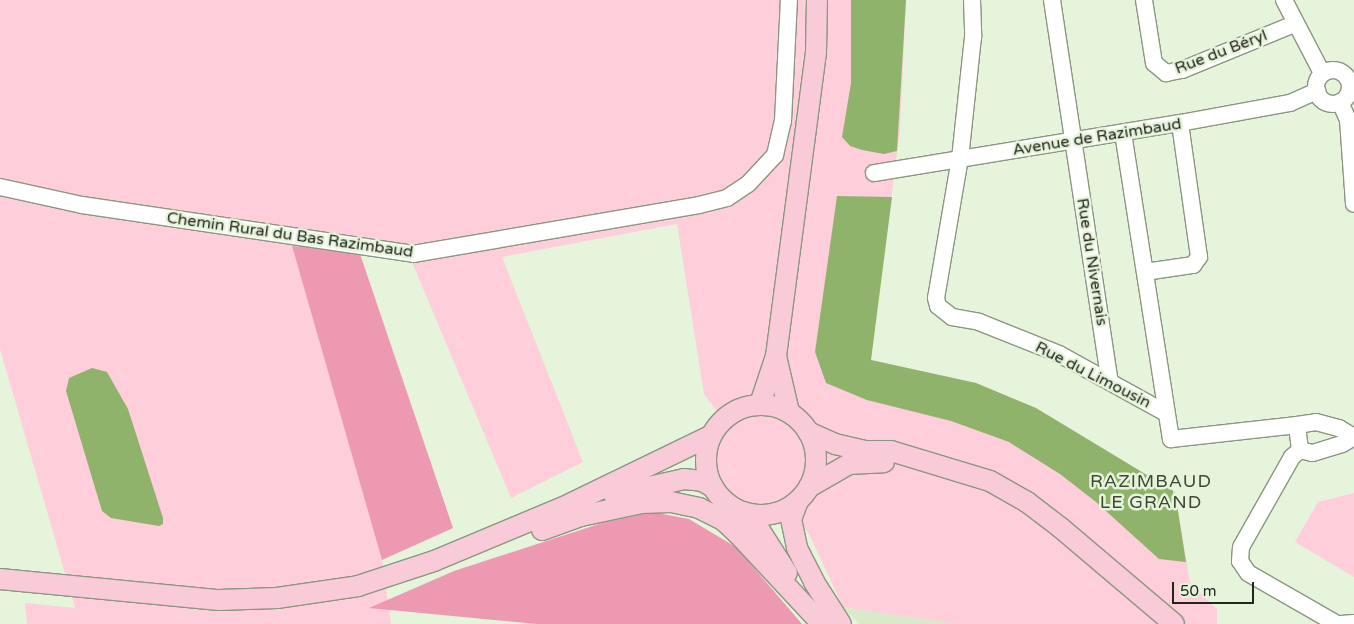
<!DOCTYPE html>
<meta charset="utf-8">
<style>
body{margin:0}
#map{position:relative;width:1354px;height:624px;overflow:hidden;background:#e7f4dc;font-family:"Varela Round",sans-serif}
div>[style]{position:absolute}
[style*='--x']{left:calc(var(--x)*1px);top:calc(var(--y)*1px);width:calc(var(--w)*1px);rotate:calc(var(--a)*1deg)}
.built>*{inset:0;background:#d9e9ca}
.green>*{inset:0;background:#feceda}
.forest>*{inset:0;background:#ec99b1}
.water>*{inset:0;background:#90b36b}
.roads{filter:drop-shadow(1px 0 #8b9680) drop-shadow(-1px 0 #8b9680) drop-shadow(0 1px #8b9680) drop-shadow(0 -1px #8b9680)}
.minor>*{height:16px;margin:-8px;padding:0 8px;transform-origin:8px;border-radius:8px;background:#fff}
.minor>.ring{margin:-8px;padding:0;box-sizing:content-box;background:none;border:16px solid #fff;border-radius:50%}
.major>*{height:20px;margin:-10px;padding:0 10px;transform-origin:10px;border-radius:10px;background:#f9cad8}
.major>.ring{margin:-10px;padding:0;box-sizing:content-box;background:none;border:20px solid #f9cad8;border-radius:50%}
span{translate:-50% -50%;white-space:nowrap;text-align:center;line-height:1.15;-webkit-text-stroke:5px #e7f4dc;paint-order:stroke}
.street-label{font-size:16px;color:#22261d}
.neighbourhood-label{font-size:18px;color:#3d4734;letter-spacing:1px}
.scale{position:absolute;left:1172px;top:582px;width:82px;height:22px;box-sizing:border-box;border:2px solid #22261d;border-top:0;padding-left:6px;font-size:15px;line-height:18px;white-space:nowrap;color:#22261d;-webkit-text-stroke:4px #e7f4dc;paint-order:stroke}
</style>
<div id="map">
<div class="built">
<div style="clip-path:polygon(843px 607px,958px 624px,859px 624px)"></div>
</div>
<div class="green">
<div style="clip-path:polygon(0 0,906px 0,900px 129px,871px 360px,976px 383px,1036px 408px,1175px 492px,1190px 583px,1217px 609px,1217px 624px,958px 624px,843px 607px,809px 534px,785px 501px,768px 507px,745px 505px,724px 490px,715px 474px,714px 450px,727px 425px,704px 394px,677px 224px,502px 257px,583px 462px,511px 498px,409px 255px,292px 246px,382px 560px,391px 624px,27px 624px,25px 603px,75px 608px,0 349px)"></div>
<div style="clip-path:polygon(1354px 493px,1354px 577px,1295px 542px,1318px 502px)"></div>
</div>
<div class="forest">
<div style="clip-path:polygon(292px 246px,359px 251px,453px 528px,382px 560px)"></div>
<div style="clip-path:polygon(652px 512px,689px 519px,736px 547px,802px 624px,537px 624px,369px 608px,454px 571px,602px 523px)"></div>
</div>
<div class="water">
<div style="clip-path:polygon(851px 0,906px 0,897px 151px,884px 154px,862px 150px,850px 146px,842px 137px,851px 83px)"></div>
<div style="clip-path:polygon(837px 196px,892px 197px,871px 360px,976px 383px,1036px 408px,1175px 492px,1186px 562px,1159px 559px,1096px 502px,1060px 474px,1009px 442px,951px 421px,867px 400px,826px 383px,815px 352px)"></div>
<div style="clip-path:polygon(92px 368px,107px 372px,128px 409px,163px 518px,163px 524px,159px 526px,111px 518px,102px 511px,66px 391px,69px 378px)"></div>
</div>
<div class="roads">
<div class="minor">
<div style="--x:972;--y:0;--w:37;--a:88"></div>
<div style="--x:973;--y:37;--w:122;--a:96.1"></div>
<div style="--x:960;--y:158;--w:142;--a:99.7"></div>
<div style="--x:936;--y:298;--w:8;--a:76"></div>
<div style="--x:938;--y:306;--w:18;--a:38"></div>
<div style="--x:952;--y:317;--w:27;--a:10"></div>
<div style="--x:979;--y:322;--w:86;--a:21.8"></div>
<div style="--x:1059;--y:354;--w:122;--a:28.9"></div>
<div style="--x:1052;--y:0;--w:386;--a:81.4"></div>
<div style="--x:1144;--y:0;--w:64;--a:81"></div>
<div style="--x:1154;--y:63;--w:16;--a:40"></div>
<div style="--x:1166;--y:73;--w:16;--a:-11"></div>
<div style="--x:1182;--y:70;--w:121;--a:-22.3"></div>
<div style="--x:1284;--y:0;--w:82;--a:62.5"></div>
<div class="ring" style="left:1316px;top:70px;width:18px;height:18px"></div>
<div style="--x:1340;--y:102;--w:20;--a:66"></div>
<div style="--x:1348;--y:120;--w:84;--a:85.9"></div>
<div style="--x:1123;--y:133;--w:310;--a:81.1"></div>
<div style="--x:1171;--y:439;--w:127;--a:-6.3"></div>
<div style="--x:874;--y:173;--w:310;--a:-9.3"></div>
<div style="--x:1180;--y:123;--w:112;--a:-10.3"></div>
<div style="--x:1290;--y:103;--w:30;--a:-24"></div>
<div style="--x:0;--y:187;--w:84;--a:12.4"></div>
<div style="--x:82;--y:205;--w:335;--a:8.4"></div>
<div style="--x:413;--y:254;--w:290;--a:-9.7"></div>
<div style="--x:699;--y:205;--w:29;--a:-14"></div>
<div style="--x:727;--y:198;--w:25;--a:-34"></div>
<div style="--x:748;--y:184;--w:40;--a:-47"></div>
<div style="--x:775;--y:155;--w:35;--a:-77"></div>
<div style="--x:783;--y:121;--w:121;--a:-87.2"></div>
<div style="--x:1145;--y:272;--w:49;--a:-8.3"></div>
<div style="--x:1193;--y:265;--w:10;--a:-53"></div>
<div style="--x:1199;--y:257;--w:135;--a:-98.1"></div>
<div style="--x:1316;--y:422;--w:24;--a:15"></div>
<div style="--x:1339;--y:428;--w:17;--a:31"></div>
<div style="--x:1354;--y:437;--w:14;--a:150"></div>
<div style="--x:1342;--y:444;--w:31;--a:163"></div>
<div style="--x:1312;--y:453;--w:12;--a:-166"></div>
<div style="--x:1300;--y:450;--w:25;--a:-97"></div>
<div style="--x:1297;--y:425;--w:19;--a:-9"></div>
<div style="--x:1300;--y:450;--w:11;--a:139"></div>
<div style="--x:1292;--y:457;--w:103;--a:119.5"></div>
<div style="--x:1241;--y:547;--w:14;--a:94"></div>
<div style="--x:1240;--y:561;--w:14;--a:56"></div>
<div style="--x:1248;--y:573;--w:103;--a:29.8"></div>
<div style="--x:1341;--y:624;--w:13;--a:-4"></div>
</div>
<div class="major">
<div style="--x:776;--y:356;--w:57;--a:76.9"></div>
<div style="--x:760;--y:404;--w:51;--a:-71.6"></div>
<div style="--x:776;--y:356;--w:307;--a:-82.5"></div>
<div style="--x:816;--y:52;--w:52;--a:-88.9"></div>
<div class="ring" style="left:706px;top:405px;width:90px;height:90px"></div>
<div style="--x:808;--y:432;--w:30;--a:24"></div>
<div style="--x:835;--y:444;--w:31;--a:13"></div>
<div style="--x:865;--y:451;--w:26;--a:0"></div>
<div style="--x:891;--y:451;--w:103;--a:16.9"></div>
<div style="--x:990;--y:481;--w:43;--a:29.6"></div>
<div style="--x:1027;--y:502;--w:43;--a:37.4"></div>
<div style="--x:1061;--y:528;--w:148;--a:40.3"></div>
<div style="--x:809;--y:487;--w:46;--a:-29.9"></div>
<div style="--x:849;--y:464;--w:35;--a:-3"></div>
<div style="--x:614;--y:495;--w:72;--a:-12.9"></div>
<div style="--x:684;--y:479;--w:18;--a:6"></div>
<div style="--x:702;--y:481;--w:13;--a:29"></div>
<div style="--x:798;--y:501;--w:19;--a:111"></div>
<div style="--x:791;--y:519;--w:30;--a:78"></div>
<div style="--x:797;--y:548;--w:38;--a:63"></div>
<div style="--x:814;--y:582;--w:50;--a:57.3"></div>
<div style="--x:743;--y:512;--w:23;--a:47"></div>
<div style="--x:759;--y:529;--w:52;--a:57.5"></div>
<div style="--x:542;--y:530;--w:41;--a:-19.7"></div>
<div style="--x:581;--y:516;--w:61;--a:-12.2"></div>
<div style="--x:641;--y:503;--w:30;--a:-2"></div>
<div style="--x:671;--y:502;--w:29;--a:12"></div>
<div style="--x:699;--y:508;--w:28;--a:27"></div>
<div style="--x:724;--y:521;--w:19;--a:43"></div>
<div style="--x:738;--y:534;--w:123;--a:47"></div>
<div style="--x:0;--y:579;--w:220;--a:5.5"></div>
<div style="--x:219;--y:600;--w:58;--a:-2"></div>
<div style="--x:277;--y:598;--w:82;--a:-8.4"></div>
<div style="--x:358;--y:586;--w:80;--a:-18.2"></div>
<div style="--x:434;--y:561;--w:147;--a:-22.7"></div>
<div style="--x:570;--y:504;--w:156;--a:-25.9"></div>
</div>
</div>
<div class="street-label">
<span style="left:1221px;top:52px;rotate:-21deg">Rue du Béryl</span>
<span style="left:1097px;top:137px;rotate:-9deg">Avenue de Razimbaud</span>
<span style="left:290px;top:235px;rotate:8deg">Chemin Rural du Bas Razimbaud</span>
<span style="left:1092px;top:262px;rotate:81deg">Rue du Nivernais</span>
<span style="left:1093px;top:375px;rotate:27deg">Rue du Limousin</span>
</div>
<div class="neighbourhood-label">
<span style="left:1151px;top:492px">RAZIMBAUD<br>LE GRAND</span>
</div>
<div class="scale">50 m</div>
</div>
